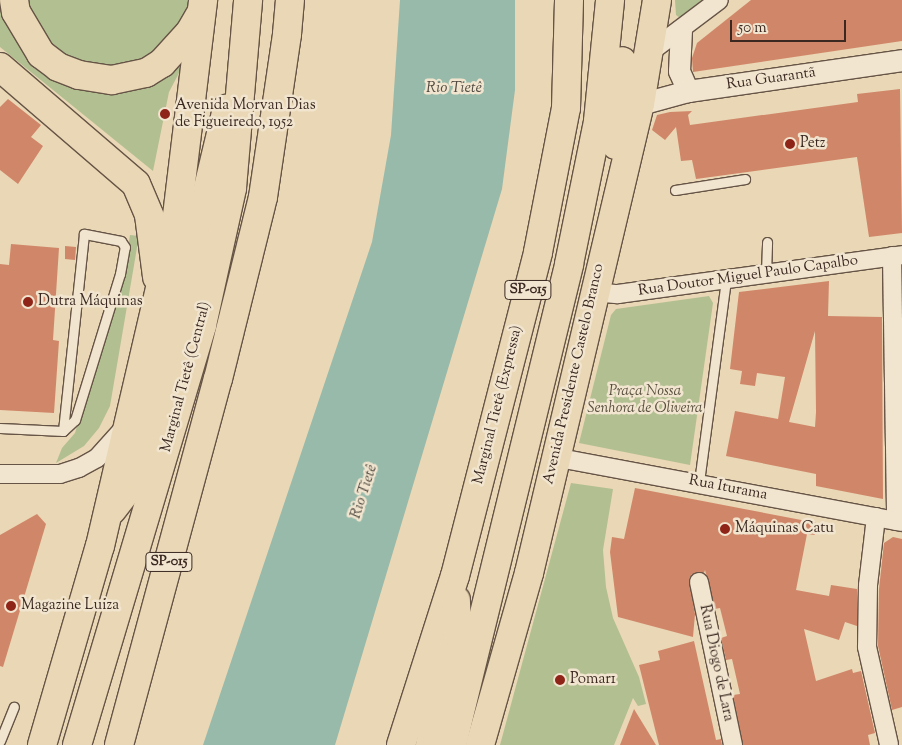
<!DOCTYPE html>
<meta charset="utf-8">
<style>
body{margin:0}
#map{position:relative;width:902px;height:745px;overflow:hidden;background:#ead7b5;font-family:"Sorts Mill Goudy",serif}
div>[style]{position:absolute}
[style*='--x']{left:calc(var(--x)*1px);top:calc(var(--y)*1px);width:calc(var(--w)*1px);rotate:calc(var(--a)*1deg)}
.green>*{inset:0;background:#b2bf91}
.water>*{inset:0;background:#98baaa}
.building>*{inset:0;background:#d08769}
.roads{filter:drop-shadow(1px 0 #665446) drop-shadow(-1px 0 #665446) drop-shadow(0 1px #665446) drop-shadow(0 -1px #665446)}
.service>*{height:9px;margin:-4.5px;padding:0 4.5px;transform-origin:4.5px;border-radius:4.5px;background:#f1e5cf}
.minor>*{height:18px;margin:-9px;padding:0 9px;transform-origin:9px;border-radius:9px;background:#f1e5cf}
.tertiary>*{height:21px;margin:-10.5px;padding:0 10.5px;transform-origin:10.5px;border-radius:10.5px;background:#f1e5cf}
.trunk>*{height:28px;margin:-14px;padding:0 14px;transform-origin:14px;border-radius:14px;background:#ead7b5}
.motorway>*{height:28px;margin:-14px;padding:0 14px;transform-origin:14px;border-radius:14px;background:#ead7b5}
.dots>*{width:14px;height:14px;translate:-50% -50%;box-sizing:border-box;border:2px solid #f1e5cf;border-radius:50%}
span{translate:-50% -50%;white-space:nowrap;text-align:center;line-height:1.15;-webkit-text-stroke:5px #f1e5cf;paint-order:stroke}
.shield-label span{padding:1px 4px;background:#f1e5cf;border:1px solid;border-radius:4px;-webkit-text-stroke-width:0}
.shield-label{font-size:14px;color:#3a2821;font-weight:700}
.street-label{font-size:15px;color:#3a2821}
.poi-label{font-size:15px;color:#3a2821}
.left{translate:0 -50%;text-align:left}
.park-label{font-size:15px;color:#584e3d;font-style:italic}
.water-label{font-size:16px;color:#524c43;font-style:italic}
.scale{position:absolute;left:730px;top:20px;width:116px;height:22px;box-sizing:border-box;border:2px solid #3a2821;border-top:0;padding-left:6px;font-size:15px;line-height:18px;white-space:nowrap;color:#3a2821;-webkit-text-stroke:4px #f1e5cf;paint-order:stroke}
</style>
<div id="map">
<div class="green">
<div style="clip-path:polygon(0 0,189px 0,188px 56px,169px 92px,153px 171px,0 47px)"></div>
<div style="clip-path:polygon(675px 0,705px 0,680px 18px,676px 15px)"></div>
<div style="clip-path:polygon(130px 235px,139px 236px,110px 406px,99px 428px,84px 446px,56px 463px,62px 448px,75px 433px,125px 267px)"></div>
<div style="clip-path:polygon(709px 296px,713px 303px,690px 465px,579px 443px,611px 315px,616px 309px)"></div>
<div style="clip-path:polygon(571px 483px,613px 489px,603px 550px,606px 587px,613px 618px,639px 677px,646px 704px,638px 706px,633px 698px,614px 745px,500px 745px)"></div>
</div>
<div class="water">
<div style="clip-path:polygon(400px 0,515px 0,515px 90px,502px 189px,335px 745px,203px 745px,372px 242px,391px 135px)"></div>
</div>
<div class="building">
<div style="clip-path:polygon(751px 0,902px 0,902px 41px,693px 72px,692px 58px,697px 43px)"></div>
<div style="clip-path:polygon(900px 89px,902px 233px,869px 237px,857px 157px,696px 179px,692px 160px,681px 161px,676px 127px,665px 140px,652px 130px,657px 115px,670px 112px,692px 111px,688px 115px,690px 125px,858px 102px,857px 94px)"></div>
<div style="clip-path:polygon(8px 99px,41px 125px,31px 137px,43px 146px,18px 184px,0 170px,0 107px)"></div>
<div style="clip-path:polygon(11px 244px,59px 248px,53px 340px,59px 341px,54px 413px,0 410px,0 264px,9px 265px)"></div>
<div style="clip-path:polygon(65px 246px,76px 247px,75px 260px,65px 259px)"></div>
<div style="clip-path:polygon(evenodd,829px 281px,828px 316px,882px 317px,883px 499px,816px 486px,816px 474px,726px 456px,735px 411px,778px 419px,785px 377px,757px 373px,755px 386px,740px 384px,742px 371px,730px 369px,739px 292px,829px 281px,815px 331px,816px 412px,815px 427px,789px 422px,815px 331px)"></div>
<div style="clip-path:polygon(635px 488px,817px 523px,815px 535px,807px 534px,796px 590px,829px 596px,831px 585px,857px 589px,857px 626px,845px 622px,839px 640px,804px 629px,816px 681px,852px 669px,853px 673px,861px 671px,875px 733px,868px 735px,870px 745px,743px 745px,733px 695px,740px 694px,732px 659px,726px 660px,721px 638px,727px 636px,720px 608px,715px 609px,705px 570px,704px 573px,692px 574px,689px 579px,695px 614px,693px 637px,618px 617px,610px 552px,612px 537px,624px 539px)"></div>
<div style="clip-path:polygon(37px 514px,46px 524px,3px 667px,0 666px,0 535px)"></div>
<div style="clip-path:polygon(893px 537px,902px 539px,902px 707px,892px 710px,878px 646px,879px 589px,884px 543px)"></div>
<div style="clip-path:polygon(694px 641px,716px 740px,721px 739px,722px 745px,659px 745px,639px 665px,660px 660px,658px 651px)"></div>
<div style="clip-path:polygon(634px 709px,656px 745px,620px 745px)"></div>
</div>
<div class="roads">
<div class="service">
<div style="--x:675;--y:190;--w:71;--a:-8.9"></div>
<div style="--x:766;--y:273;--w:31;--a:-88"></div>
<div style="--x:0;--y:428;--w:63;--a:2.7"></div>
<div style="--x:63;--y:431;--w:16;--a:-43"></div>
<div style="--x:75;--y:420;--w:153;--a:-72.9"></div>
<div style="--x:120;--y:274;--w:27;--a:-80"></div>
<div style="--x:125;--y:247;--w:7;--a:-124"></div>
<div style="--x:121;--y:241;--w:38;--a:-169"></div>
<div style="--x:84;--y:234;--w:198;--a:96.1"></div>
<div style="--x:699;--y:482;--w:205;--a:-82.4"></div>
<div style="--x:0;--y:741;--w:37;--a:-68"></div>
</div>
<div class="minor">
<div style="--x:650;--y:52;--w:86;--a:-37"></div>
<div style="--x:892;--y:256;--w:265;--a:89.1"></div>
<div style="--x:593;--y:292;--w:25;--a:5"></div>
<div style="--x:618;--y:294;--w:287;--a:-7.8"></div>
<div style="--x:554;--y:457;--w:354;--a:10.6"></div>
<div style="--x:0;--y:474;--w:60;--a:0"></div>
<div style="--x:60;--y:474;--w:20;--a:-18"></div>
<div style="--x:79;--y:468;--w:21;--a:-29"></div>
<div style="--x:97;--y:458;--w:40;--a:-48"></div>
<div style="--x:876;--y:517;--w:68;--a:96.7"></div>
<div style="--x:868;--y:585;--w:62;--a:90.9"></div>
<div style="--x:867;--y:647;--w:100;--a:77.3"></div>
<div style="--x:699;--y:582;--w:167;--a:78.2"></div>
</div>
<div class="tertiary">
<div style="--x:681;--y:30;--w:41;--a:92.8"></div>
<div style="--x:679;--y:71;--w:22;--a:66"></div>
<div style="--x:640;--y:104;--w:50;--a:-15.2"></div>
<div style="--x:688;--y:91;--w:216;--a:-8.2"></div>
</div>
<div class="trunk">
<div style="--x:14;--y:0;--w:12;--a:81"></div>
<div style="--x:16;--y:12;--w:49;--a:59.2"></div>
<div style="--x:41;--y:54;--w:21;--a:37"></div>
<div style="--x:58;--y:67;--w:22;--a:21"></div>
<div style="--x:79;--y:75;--w:33;--a:9"></div>
<div style="--x:112;--y:80;--w:35;--a:-12"></div>
<div style="--x:146;--y:73;--w:19;--a:-32"></div>
<div style="--x:162;--y:63;--w:42;--a:-47.9"></div>
<div style="--x:190;--y:32;--w:22;--a:-60"></div>
<div style="--x:0;--y:67;--w:179;--a:40.7"></div>
<div style="--x:136;--y:184;--w:34;--a:67"></div>
<div style="--x:149;--y:215;--w:63;--a:82.6"></div>
<div style="--x:616;--y:145;--w:84;--a:-85.9"></div>
<div style="--x:112;--y:510;--w:44;--a:-52.4"></div>
<div style="--x:139;--y:475;--w:377;--a:-76.5"></div>
<div style="--x:42;--y:745;--w:207;--a:-73.8"></div>
<div style="--x:100;--y:546;--w:339;--a:-76.9"></div>
<div style="--x:177;--y:216;--w:218;--a:-83.1"></div>
<div style="--x:77;--y:745;--w:438;--a:-73.4"></div>
<div style="--x:202;--y:325;--w:140;--a:-77.6"></div>
<div style="--x:232;--y:188;--w:189;--a:-85.1"></div>
<div style="--x:452;--y:745;--w:495;--a:-76.3"></div>
<div style="--x:569;--y:264;--w:146;--a:-78.5"></div>
<div style="--x:598;--y:121;--w:122;--a:-84.3"></div>
<div style="--x:480;--y:745;--w:179;--a:-74.1"></div>
<div style="--x:529;--y:573;--w:482;--a:-76.7"></div>
<div style="--x:640;--y:104;--w:105;--a:-80.7"></div>
</div>
<div class="motorway">
<div style="--x:119;--y:745;--w:379;--a:-74.9"></div>
<div style="--x:218;--y:379;--w:187;--a:-76.1"></div>
<div style="--x:263;--y:197;--w:165;--a:-81.6"></div>
<div style="--x:287;--y:34;--w:34;--a:-85"></div>
<div style="--x:401;--y:745;--w:177;--a:-72.3"></div>
<div style="--x:455;--y:576;--w:334;--a:-75.6"></div>
<div style="--x:538;--y:252;--w:147;--a:-79"></div>
<div style="--x:566;--y:108;--w:108;--a:-88.4"></div>
<div style="--x:430;--y:745;--w:116;--a:-76.6"></div>
<div style="--x:457;--y:632;--w:32;--a:-92"></div>
</div>
</div>
<div class="dots">
<div style="left:165px;top:114px;background:#8f2418"></div>
<div style="left:790px;top:144px;background:#8f2418"></div>
<div style="left:28px;top:302px;background:#8f2418"></div>
<div style="left:725px;top:529px;background:#8f2418"></div>
<div style="left:11px;top:606px;background:#8f2418"></div>
<div style="left:560px;top:680px;background:#8f2418"></div>
</div>
<div class="shield-label">
<span style="left:528px;top:290px">SP-015</span>
<span style="left:169px;top:562px">SP-015</span>
</div>
<div class="street-label">
<span style="left:771px;top:79px;rotate:-8deg">Rua Guarantã</span>
<span style="left:748px;top:276px;rotate:-8deg">Rua Doutor Miguel Paulo Capalbo</span>
<span style="left:574px;top:374px;rotate:-77deg">Avenida Presidente Castelo Branco</span>
<span style="left:186px;top:377px;rotate:-75deg">Marginal Tietê (Central)</span>
<span style="left:498px;top:405px;rotate:-76deg">Marginal Tietê (Expressa)</span>
<span style="left:728px;top:488px;rotate:11deg">Rua Iturama</span>
<span style="left:716px;top:663px;rotate:78deg">Rua Diogo de Lara</span>
</div>
<div class="poi-label">
<span class="left" style="left:175px;top:114px">Avenida Morvan Dias<br>de Figueiredo, 1952</span>
<span class="left" style="left:800px;top:144px">Petz</span>
<span class="left" style="left:38px;top:302px">Dutra Máquinas</span>
<span class="left" style="left:735px;top:529px">Máquinas Catu</span>
<span class="left" style="left:21px;top:606px">Magazine Luiza</span>
<span class="left" style="left:570px;top:680px">Pomar1</span>
</div>
<div class="park-label">
<span style="left:645px;top:400px">Praça Nossa<br>Senhora de Oliveira</span>
</div>
<div class="water-label">
<span style="left:454px;top:89px">Rio Tietê</span>
<span style="left:365px;top:492px;rotate:-72deg">Rio Tietê</span>
</div>
<div class="scale">50 m</div>
</div>
